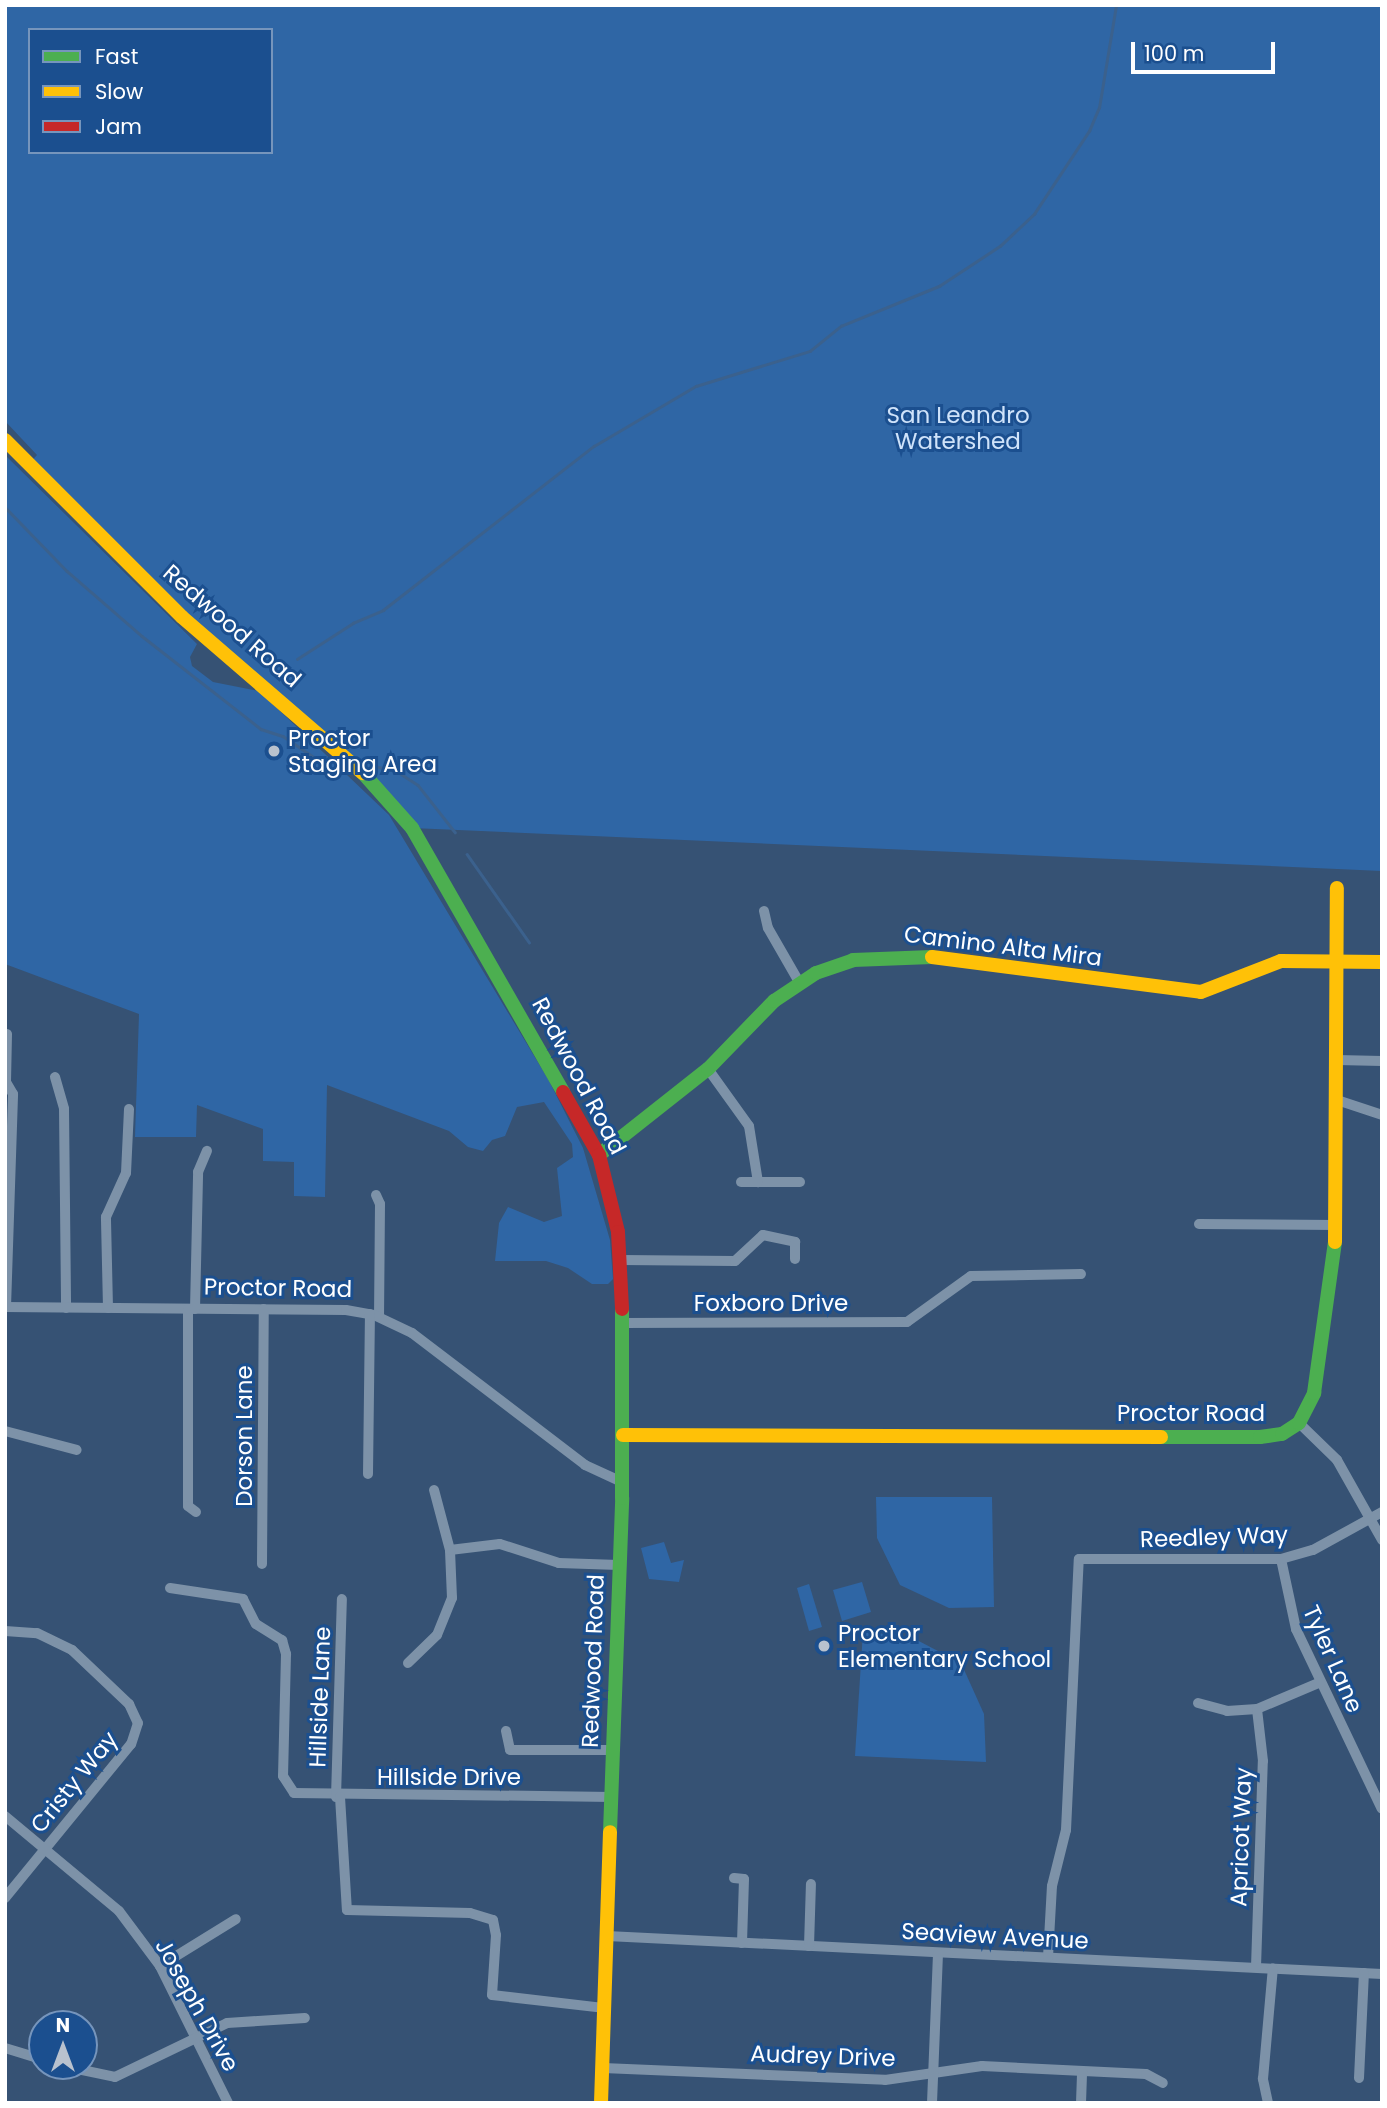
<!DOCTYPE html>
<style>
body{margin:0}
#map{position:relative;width:1387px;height:2108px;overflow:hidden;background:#365274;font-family:Poppins,sans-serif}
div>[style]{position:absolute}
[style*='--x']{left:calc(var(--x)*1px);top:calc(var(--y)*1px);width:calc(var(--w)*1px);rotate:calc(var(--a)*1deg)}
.green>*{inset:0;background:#2f66a5}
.stream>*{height:2.5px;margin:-1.25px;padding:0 1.25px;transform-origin:1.25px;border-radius:1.25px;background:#3b618d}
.street>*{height:10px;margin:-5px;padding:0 5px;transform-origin:5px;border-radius:5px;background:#7d92a8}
.fast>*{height:14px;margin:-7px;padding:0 7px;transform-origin:7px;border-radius:7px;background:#4caf50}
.slow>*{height:14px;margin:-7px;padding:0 7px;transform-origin:7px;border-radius:7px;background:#ffc107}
.jam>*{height:14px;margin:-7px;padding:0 7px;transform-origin:7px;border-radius:7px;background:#c62828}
.dots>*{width:19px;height:19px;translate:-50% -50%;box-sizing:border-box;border:4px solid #1b4f8f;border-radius:50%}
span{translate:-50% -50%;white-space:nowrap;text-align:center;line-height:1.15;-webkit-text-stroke:6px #1b4f8f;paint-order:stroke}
.park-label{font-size:23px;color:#cfe3fa}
.street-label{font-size:23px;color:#fff}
.poi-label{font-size:23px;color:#fff}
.left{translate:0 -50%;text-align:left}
.frame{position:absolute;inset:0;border:7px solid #fff;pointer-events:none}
.legend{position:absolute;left:28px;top:28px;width:245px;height:126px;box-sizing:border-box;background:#1b4f8f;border:2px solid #7695bc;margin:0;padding:9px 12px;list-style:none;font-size:21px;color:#fff}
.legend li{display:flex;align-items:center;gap:14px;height:35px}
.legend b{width:35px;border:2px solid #7695bc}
.north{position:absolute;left:28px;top:2010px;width:70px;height:70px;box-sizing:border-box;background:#1b4f8f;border:2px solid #7695bc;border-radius:50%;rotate:0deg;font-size:19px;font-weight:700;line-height:28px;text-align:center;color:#fff}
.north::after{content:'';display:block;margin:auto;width:24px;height:32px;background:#b9c2ce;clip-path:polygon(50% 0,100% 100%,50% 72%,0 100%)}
.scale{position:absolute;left:1131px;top:42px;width:144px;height:32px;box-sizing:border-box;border:4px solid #fff;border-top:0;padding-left:9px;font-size:21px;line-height:24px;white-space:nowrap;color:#fff;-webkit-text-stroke:5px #1b4f8f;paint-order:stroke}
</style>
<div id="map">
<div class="green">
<div style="clip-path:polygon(evenodd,5px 5px,1382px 5px,1382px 871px,412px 828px,360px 770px,182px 617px,28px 465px,37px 455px,5px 421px,5px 5px,30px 30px,271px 30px,271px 152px,30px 152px,30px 30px)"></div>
<div style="clip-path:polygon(5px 455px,197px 644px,190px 657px,192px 666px,213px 682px,259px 691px,389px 815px,548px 1079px,583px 1148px,610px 1240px,613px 1279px,608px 1284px,592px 1284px,568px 1268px,546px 1261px,495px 1261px,499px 1223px,508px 1207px,544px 1222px,562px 1216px,557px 1168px,573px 1157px,572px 1144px,544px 1102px,517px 1107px,505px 1136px,492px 1140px,483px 1151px,468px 1147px,449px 1131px,327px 1085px,325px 1197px,294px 1196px,294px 1162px,263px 1161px,263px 1129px,197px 1105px,196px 1137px,135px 1137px,139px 1014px,5px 964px)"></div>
<div style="clip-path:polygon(876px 1497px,992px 1497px,994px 1607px,949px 1608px,900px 1585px,877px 1538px)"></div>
<div style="clip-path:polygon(664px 1542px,671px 1563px,684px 1560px,679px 1582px,649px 1579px,641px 1548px)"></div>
<div style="clip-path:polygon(862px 1582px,871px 1612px,842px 1621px,833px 1590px)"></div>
<div style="clip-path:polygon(809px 1584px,822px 1627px,809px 1631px,797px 1588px)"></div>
<div style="clip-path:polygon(863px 1631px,913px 1638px,961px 1663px,984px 1714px,986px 1762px,855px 1756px)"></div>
</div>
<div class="stream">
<div style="--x:5;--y:507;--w:89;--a:45.9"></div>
<div style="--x:67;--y:571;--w:99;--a:40.9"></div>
<div style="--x:142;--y:636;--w:151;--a:38"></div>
<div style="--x:261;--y:729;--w:23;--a:18"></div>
<div style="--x:283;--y:736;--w:50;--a:34.3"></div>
<div style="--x:297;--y:659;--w:67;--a:-32.7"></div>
<div style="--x:353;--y:623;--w:33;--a:-23"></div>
<div style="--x:383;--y:610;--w:267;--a:-37.9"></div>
<div style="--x:594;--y:446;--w:118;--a:-30.5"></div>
<div style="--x:696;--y:386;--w:119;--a:-17.1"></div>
<div style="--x:810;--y:351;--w:40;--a:-39"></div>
<div style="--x:841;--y:326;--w:106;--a:-22.2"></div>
<div style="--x:939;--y:286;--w:73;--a:-33.3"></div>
<div style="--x:1000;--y:246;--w:47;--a:-43.3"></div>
<div style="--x:1034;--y:214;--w:100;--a:-56.5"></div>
<div style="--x:1089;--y:131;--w:25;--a:-67"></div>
<div style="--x:1099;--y:108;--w:104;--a:-80.6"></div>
<div style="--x:372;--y:766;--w:23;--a:10"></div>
<div style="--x:395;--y:770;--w:27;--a:33"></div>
<div style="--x:418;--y:785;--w:60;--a:51.8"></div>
<div style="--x:467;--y:854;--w:108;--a:54.8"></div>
</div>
<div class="street">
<div style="--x:764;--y:911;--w:17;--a:77"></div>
<div style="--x:768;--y:928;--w:62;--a:60.1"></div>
<div style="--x:1337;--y:1060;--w:45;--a:1.3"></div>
<div style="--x:708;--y:1069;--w:70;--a:54.3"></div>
<div style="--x:749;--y:1126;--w:57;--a:80.9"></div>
<div style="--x:758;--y:1182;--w:42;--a:0"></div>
<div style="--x:55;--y:1077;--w:33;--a:74"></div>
<div style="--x:64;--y:1109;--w:199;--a:89.4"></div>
<div style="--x:1337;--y:1100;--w:47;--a:18.4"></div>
<div style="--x:741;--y:1182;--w:17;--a:0"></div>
<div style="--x:376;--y:1195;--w:10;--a:66"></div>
<div style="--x:380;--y:1204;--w:112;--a:90.5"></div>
<div style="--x:1199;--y:1224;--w:138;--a:0.4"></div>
<div style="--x:621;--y:1260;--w:114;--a:0.5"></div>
<div style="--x:735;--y:1261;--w:38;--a:-43"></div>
<div style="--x:763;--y:1235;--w:33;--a:12"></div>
<div style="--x:795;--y:1242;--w:17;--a:90"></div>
<div style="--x:5;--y:1307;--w:341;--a:0.5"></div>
<div style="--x:346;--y:1310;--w:28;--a:10"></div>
<div style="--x:374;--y:1315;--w:42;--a:25.3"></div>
<div style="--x:412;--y:1333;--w:218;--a:37.3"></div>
<div style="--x:585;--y:1465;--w:41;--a:24.7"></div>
<div style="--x:6;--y:1307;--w:213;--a:-88.1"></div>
<div style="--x:13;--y:1094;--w:14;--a:-120"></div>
<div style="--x:6;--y:1082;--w:48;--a:-88.8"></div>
<div style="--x:108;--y:1308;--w:91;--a:-91.3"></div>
<div style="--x:106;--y:1217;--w:48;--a:-65.6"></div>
<div style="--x:126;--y:1173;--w:64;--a:-87.3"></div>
<div style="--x:188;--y:1309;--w:197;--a:90"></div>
<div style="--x:188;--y:1506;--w:10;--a:37"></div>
<div style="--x:195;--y:1309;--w:137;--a:-88.7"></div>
<div style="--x:198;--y:1172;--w:23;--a:-67"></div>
<div style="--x:623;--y:1323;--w:284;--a:-0.2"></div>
<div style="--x:907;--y:1322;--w:79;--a:-35.7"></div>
<div style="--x:971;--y:1276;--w:110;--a:-1"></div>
<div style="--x:1299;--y:1423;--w:53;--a:44.2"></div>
<div style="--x:1337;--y:1460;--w:92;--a:60.6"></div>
<div style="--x:5;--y:1431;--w:74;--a:14.8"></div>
<div style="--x:368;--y:1474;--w:160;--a:-89.3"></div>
<div style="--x:450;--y:1550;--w:50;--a:-6.8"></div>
<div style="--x:500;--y:1544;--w:62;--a:17.9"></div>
<div style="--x:559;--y:1563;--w:60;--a:1.9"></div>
<div style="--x:1281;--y:1559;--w:72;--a:77.9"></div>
<div style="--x:1296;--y:1629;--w:199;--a:64.5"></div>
<div style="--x:262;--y:1564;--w:255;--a:-89.6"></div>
<div style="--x:170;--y:1588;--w:74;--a:8.6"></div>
<div style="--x:243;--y:1599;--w:28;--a:63"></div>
<div style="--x:256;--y:1624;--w:31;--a:32"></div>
<div style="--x:282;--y:1640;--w:15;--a:74"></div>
<div style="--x:286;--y:1654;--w:122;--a:91.4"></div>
<div style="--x:283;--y:1776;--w:20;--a:57"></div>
<div style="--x:294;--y:1793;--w:318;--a:0.7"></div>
<div style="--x:5;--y:1631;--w:32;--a:4"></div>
<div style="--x:37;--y:1633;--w:39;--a:26"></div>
<div style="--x:72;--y:1650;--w:79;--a:43.5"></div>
<div style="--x:129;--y:1704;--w:21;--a:65"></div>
<div style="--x:138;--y:1723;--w:22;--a:108"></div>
<div style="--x:131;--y:1744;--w:199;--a:129.3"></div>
<div style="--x:408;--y:1663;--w:40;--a:-44"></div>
<div style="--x:437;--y:1635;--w:40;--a:-68"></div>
<div style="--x:452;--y:1598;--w:48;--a:-92.4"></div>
<div style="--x:450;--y:1550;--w:62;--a:-104.9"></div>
<div style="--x:1198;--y:1703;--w:30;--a:15"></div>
<div style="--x:1227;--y:1711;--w:30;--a:-4"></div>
<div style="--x:1257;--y:1709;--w:69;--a:-22.9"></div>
<div style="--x:506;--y:1731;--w:19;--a:78"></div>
<div style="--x:510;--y:1750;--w:103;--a:0"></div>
<div style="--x:336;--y:1797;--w:198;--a:-88.3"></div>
<div style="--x:340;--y:1797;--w:113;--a:86.5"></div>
<div style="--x:347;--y:1910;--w:123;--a:1.4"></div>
<div style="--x:470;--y:1913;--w:24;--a:17"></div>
<div style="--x:493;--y:1920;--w:15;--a:79"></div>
<div style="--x:496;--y:1935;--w:60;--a:93.8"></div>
<div style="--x:492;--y:1995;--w:114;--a:6.6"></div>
<div style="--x:5;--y:1816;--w:148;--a:39.8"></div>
<div style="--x:119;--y:1911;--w:69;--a:53.3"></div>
<div style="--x:160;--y:1966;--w:153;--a:63.6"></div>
<div style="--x:734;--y:1878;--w:10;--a:6"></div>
<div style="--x:744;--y:1879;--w:64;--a:91.8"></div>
<div style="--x:607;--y:1936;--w:776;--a:2.81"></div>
<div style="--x:809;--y:1946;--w:62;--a:-88.2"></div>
<div style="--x:1048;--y:1957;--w:71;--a:-86.8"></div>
<div style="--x:1052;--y:1886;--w:58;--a:-76"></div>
<div style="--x:1066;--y:1830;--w:271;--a:-87.3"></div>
<div style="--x:1079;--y:1559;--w:202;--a:0"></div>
<div style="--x:1281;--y:1559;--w:33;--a:-16"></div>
<div style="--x:1313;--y:1550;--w:79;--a:-28.8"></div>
<div style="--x:160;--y:1966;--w:89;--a:-31.7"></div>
<div style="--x:1256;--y:1967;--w:206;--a:-88.1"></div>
<div style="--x:1263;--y:1761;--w:52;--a:-96.6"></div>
<div style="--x:5;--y:2048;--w:39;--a:17"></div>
<div style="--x:63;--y:2066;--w:53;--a:11.9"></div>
<div style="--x:115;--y:2077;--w:124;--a:-25.7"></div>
<div style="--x:227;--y:2023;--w:78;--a:-3.7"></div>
<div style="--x:603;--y:2068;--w:282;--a:2.4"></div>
<div style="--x:885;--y:2080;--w:98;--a:-8.2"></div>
<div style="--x:982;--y:2066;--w:164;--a:2.8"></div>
<div style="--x:1146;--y:2074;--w:19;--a:28"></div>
<div style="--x:1359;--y:2078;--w:105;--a:-87.3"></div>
<div style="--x:932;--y:2103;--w:150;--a:-87.7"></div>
<div style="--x:1081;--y:2103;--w:32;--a:-88"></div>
<div style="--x:1268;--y:2103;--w:25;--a:-102"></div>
<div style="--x:1263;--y:2079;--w:111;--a:-84.9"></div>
</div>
<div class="fast">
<div style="--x:363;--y:773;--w:74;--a:48.3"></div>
<div style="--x:412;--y:828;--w:304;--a:60.2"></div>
<div style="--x:599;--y:1155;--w:139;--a:-38.3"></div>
<div style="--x:708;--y:1069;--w:95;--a:-45.9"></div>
<div style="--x:774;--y:1001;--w:50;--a:-33.7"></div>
<div style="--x:816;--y:973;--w:39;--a:-19"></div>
<div style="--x:853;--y:960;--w:79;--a:-2.2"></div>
<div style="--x:1161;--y:1437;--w:99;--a:0"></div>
<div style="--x:1260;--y:1437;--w:22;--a:-8"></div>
<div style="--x:1282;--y:1434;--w:20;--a:-33"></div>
<div style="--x:1299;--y:1423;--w:34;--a:-63"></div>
<div style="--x:1314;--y:1393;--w:152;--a:-82.1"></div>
<div style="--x:610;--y:1832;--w:334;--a:-87.9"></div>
<div style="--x:622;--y:1498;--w:189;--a:-90"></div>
</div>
<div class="slow">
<div style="--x:5;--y:440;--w:250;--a:45"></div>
<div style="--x:182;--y:617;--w:239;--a:40.8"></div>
<div style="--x:932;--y:957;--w:271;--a:7.4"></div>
<div style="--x:1201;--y:992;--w:86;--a:-21.2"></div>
<div style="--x:1281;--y:961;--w:101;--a:0.6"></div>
<div style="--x:1335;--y:1242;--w:354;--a:-89.7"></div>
<div style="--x:623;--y:1435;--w:538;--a:0.21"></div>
<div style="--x:601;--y:2103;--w:271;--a:-88.1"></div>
</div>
<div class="jam">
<div style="--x:563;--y:1092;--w:73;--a:60.3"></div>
<div style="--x:599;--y:1155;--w:79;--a:76.1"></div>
<div style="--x:618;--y:1232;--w:77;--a:87"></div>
</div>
<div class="dots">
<div style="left:274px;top:751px;background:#b9c2ce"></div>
<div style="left:824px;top:1646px;background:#b9c2ce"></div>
</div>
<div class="park-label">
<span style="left:958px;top:428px">San Leandro<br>Watershed</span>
</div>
<div class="street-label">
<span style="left:232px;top:626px;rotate:41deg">Redwood Road</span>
<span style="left:1003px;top:946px;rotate:7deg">Camino Alta Mira</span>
<span style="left:579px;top:1076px;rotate:62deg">Redwood Road</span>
<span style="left:278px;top:1288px;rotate:1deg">Proctor Road</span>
<span style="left:771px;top:1303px">Foxboro Drive</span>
<span style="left:1191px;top:1413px">Proctor Road</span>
<span style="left:244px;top:1436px;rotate:-90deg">Dorson Lane</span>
<span style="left:1214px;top:1537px;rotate:-2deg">Reedley Way</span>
<span style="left:1333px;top:1659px;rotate:66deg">Tyler Lane</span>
<span style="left:593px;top:1661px;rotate:-88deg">Redwood Road</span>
<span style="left:320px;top:1697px;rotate:-88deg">Hillside Lane</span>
<span style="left:449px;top:1777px">Hillside Drive</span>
<span style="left:74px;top:1782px;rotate:-51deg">Cristy Way</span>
<span style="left:1241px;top:1837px;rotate:-88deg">Apricot Way</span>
<span style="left:995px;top:1936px;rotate:3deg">Seaview Avenue</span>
<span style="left:197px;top:2005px;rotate:61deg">Joseph Drive</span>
<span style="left:823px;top:2056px;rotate:2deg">Audrey Drive</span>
</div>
<div class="poi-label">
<span class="left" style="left:288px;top:751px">Proctor<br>Staging Area</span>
<span class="left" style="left:838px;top:1646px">Proctor<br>Elementary School</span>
</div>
<div class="frame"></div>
<ul class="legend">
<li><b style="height:9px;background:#4caf50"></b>Fast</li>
<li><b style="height:9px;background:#ffc107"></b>Slow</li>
<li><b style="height:9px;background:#c62828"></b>Jam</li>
</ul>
<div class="north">N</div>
<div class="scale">100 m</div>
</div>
